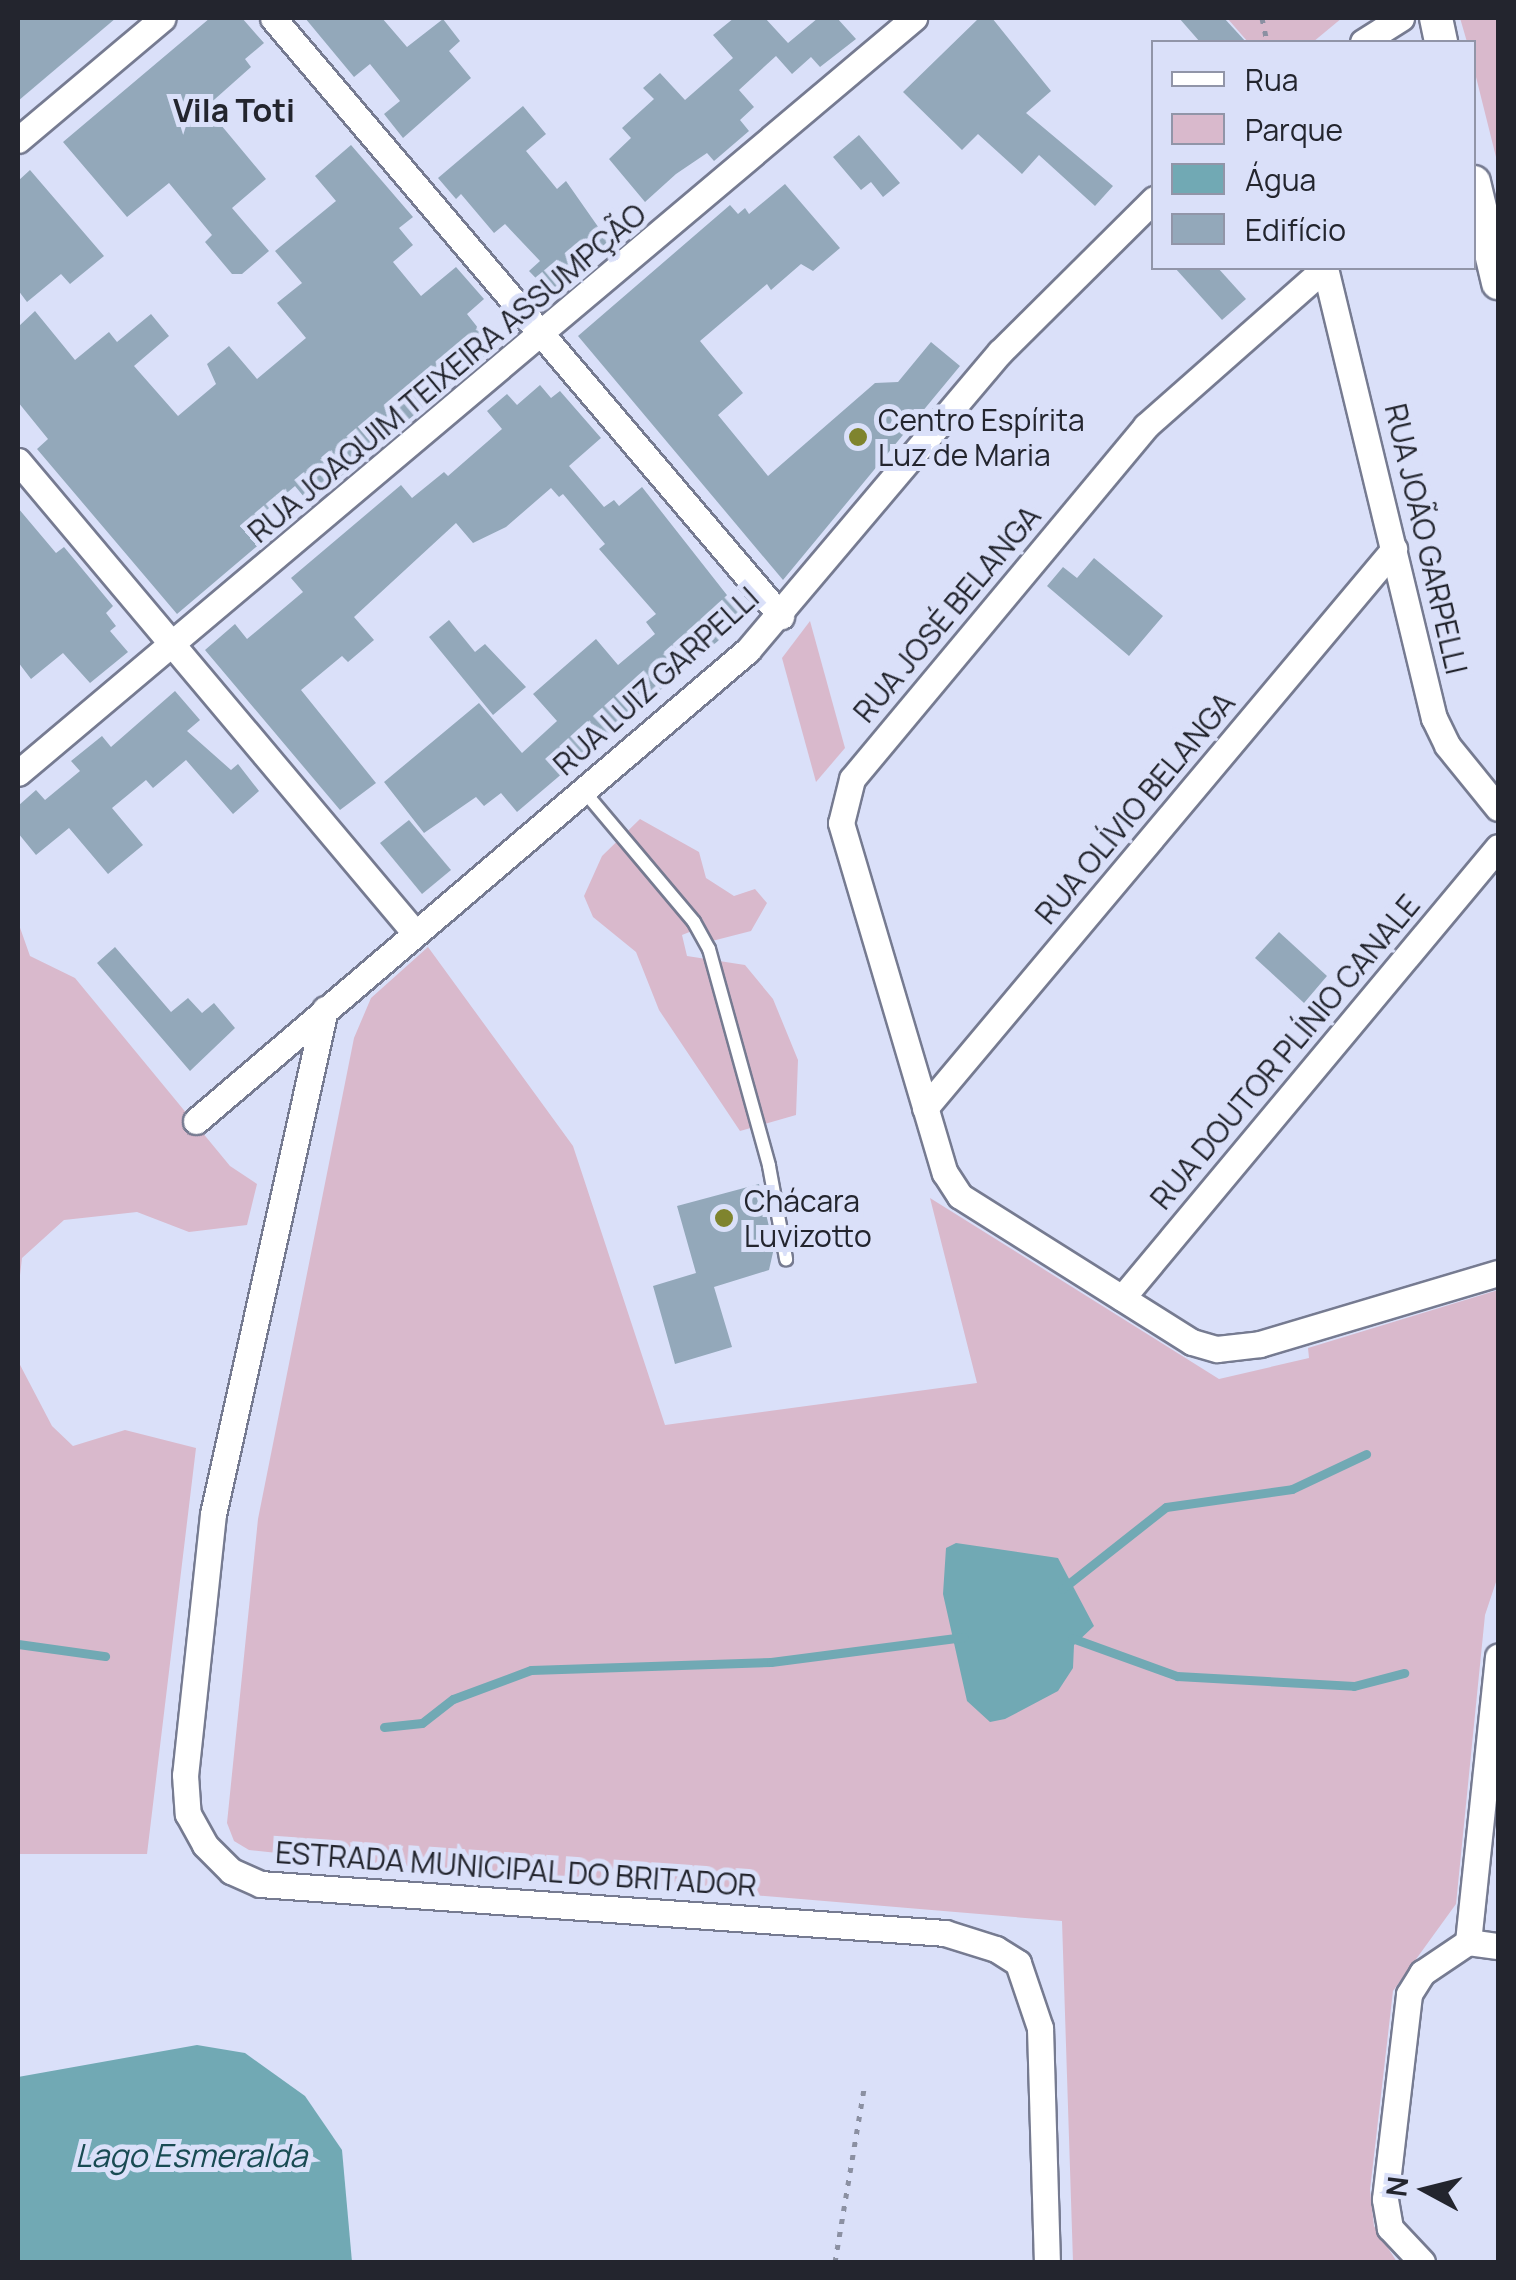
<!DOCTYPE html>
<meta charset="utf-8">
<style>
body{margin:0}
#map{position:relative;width:1516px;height:2280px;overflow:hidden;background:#dae0f9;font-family:Manrope,sans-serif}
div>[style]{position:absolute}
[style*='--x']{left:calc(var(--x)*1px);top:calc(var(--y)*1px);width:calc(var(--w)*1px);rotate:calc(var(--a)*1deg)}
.green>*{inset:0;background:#d9b9cc}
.water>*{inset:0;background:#71a9b4}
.stream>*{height:9px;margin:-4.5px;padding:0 4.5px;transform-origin:4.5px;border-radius:4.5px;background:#71a9b4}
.building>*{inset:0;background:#93a8ba}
.path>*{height:5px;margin-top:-2.5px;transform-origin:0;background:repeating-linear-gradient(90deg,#8b90a2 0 5px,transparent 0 13px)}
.roads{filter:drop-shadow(2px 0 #767b91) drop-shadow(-2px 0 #767b91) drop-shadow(0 2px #767b91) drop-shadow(0 -2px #767b91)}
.service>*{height:12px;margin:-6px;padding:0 6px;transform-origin:6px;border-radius:6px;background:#fff}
.minor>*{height:25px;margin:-12.5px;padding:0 12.5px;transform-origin:12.5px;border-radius:12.5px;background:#fff}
.tertiary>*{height:32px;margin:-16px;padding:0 16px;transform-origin:16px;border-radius:16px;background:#fff}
.dots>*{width:28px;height:28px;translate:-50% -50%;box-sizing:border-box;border:5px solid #dae0f9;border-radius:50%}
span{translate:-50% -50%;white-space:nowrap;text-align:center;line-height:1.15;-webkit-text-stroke:10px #dae0f9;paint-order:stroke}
.street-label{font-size:30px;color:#23252e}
.poi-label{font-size:30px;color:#23252e}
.left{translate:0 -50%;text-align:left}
.neighbourhood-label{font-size:32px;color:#23252e;font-weight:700}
.water-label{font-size:32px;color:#194b53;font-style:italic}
.frame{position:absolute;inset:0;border:20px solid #23252e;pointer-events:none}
.legend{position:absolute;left:1151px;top:40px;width:325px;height:230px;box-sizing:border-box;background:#dae0f9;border:2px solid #9195a8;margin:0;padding:12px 18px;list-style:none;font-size:30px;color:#23252e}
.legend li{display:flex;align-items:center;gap:20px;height:50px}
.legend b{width:50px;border:2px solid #9195a8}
.north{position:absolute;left:1376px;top:2140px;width:100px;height:100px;-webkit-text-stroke:8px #dae0f9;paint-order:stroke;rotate:277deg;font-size:28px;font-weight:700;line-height:40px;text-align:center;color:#23252e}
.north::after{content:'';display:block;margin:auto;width:35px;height:45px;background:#23252e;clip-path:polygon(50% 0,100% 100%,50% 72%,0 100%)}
</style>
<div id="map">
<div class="green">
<div style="clip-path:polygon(1227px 18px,1342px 18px,1313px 42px,1248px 42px)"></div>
<div style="clip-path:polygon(1460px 18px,1498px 18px,1498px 165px,1474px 69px,1474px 42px,1467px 42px)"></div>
<div style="clip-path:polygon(810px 621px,845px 748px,816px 782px,782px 658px)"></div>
<div style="clip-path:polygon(640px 819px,699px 852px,706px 878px,734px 896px,755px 889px,767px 903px,751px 931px,712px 941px,697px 929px,682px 935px,687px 956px,745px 965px,773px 999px,798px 1060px,796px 1115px,740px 1131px,659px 1010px,636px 952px,593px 917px,584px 896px,602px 856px)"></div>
<div style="clip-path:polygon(18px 922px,30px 956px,75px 978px,230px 1166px,257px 1184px,247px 1225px,189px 1232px,137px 1212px,64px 1220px,22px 1258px,18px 1293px)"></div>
<div style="clip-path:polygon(428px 947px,573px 1146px,665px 1425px,977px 1383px,930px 1198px,1219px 1379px,1309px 1358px,1308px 1348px,1498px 1290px,1498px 1576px,1485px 1615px,1456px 1904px,1393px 1991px,1370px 2190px,1374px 2226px,1397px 2262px,1073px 2262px,1062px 1921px,371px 1863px,249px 1850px,234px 1841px,227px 1823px,258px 1519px,354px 1038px,371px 998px)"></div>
<div style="clip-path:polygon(18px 1361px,52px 1426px,73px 1446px,125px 1430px,196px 1448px,147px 1854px,18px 1854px)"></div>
</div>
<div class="water">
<div style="clip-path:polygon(956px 1543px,1058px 1558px,1094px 1626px,1074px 1645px,1073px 1668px,1058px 1691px,1005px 1719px,990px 1722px,967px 1701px,943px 1594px,946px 1548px)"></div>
<div style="clip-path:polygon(197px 2045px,245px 2053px,305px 2096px,342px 2150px,352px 2262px,18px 2262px,18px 2077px)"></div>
</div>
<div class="stream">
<div style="--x:1062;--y:1589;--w:132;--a:-38.3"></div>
<div style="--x:1166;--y:1507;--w:127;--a:-8.1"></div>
<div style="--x:1292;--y:1489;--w:82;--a:-25.3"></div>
<div style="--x:1072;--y:1638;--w:112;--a:19.9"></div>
<div style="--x:1177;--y:1676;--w:177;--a:3.2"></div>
<div style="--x:1354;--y:1686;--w:52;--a:-14.6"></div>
<div style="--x:18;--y:1644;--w:88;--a:7.9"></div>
<div style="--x:384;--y:1727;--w:38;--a:-6"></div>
<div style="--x:422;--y:1723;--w:39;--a:-38"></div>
<div style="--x:453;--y:1699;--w:83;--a:-20.4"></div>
<div style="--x:531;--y:1670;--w:240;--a:-1.9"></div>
<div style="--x:771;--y:1662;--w:194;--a:-7.4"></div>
</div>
<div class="building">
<div style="clip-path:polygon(18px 18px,116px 18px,18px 101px)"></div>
<div style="clip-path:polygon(210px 18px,242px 18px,264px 43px,245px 59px,251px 67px,206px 107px,266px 179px,232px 208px,269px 251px,242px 274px,232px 274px,205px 242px,212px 235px,169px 183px,127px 217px,63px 142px)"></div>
<div style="clip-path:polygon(305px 18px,382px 18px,407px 47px,443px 19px,460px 41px,449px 51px,471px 78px,403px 138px,384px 114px,400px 101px,370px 64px,354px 77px)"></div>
<div style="clip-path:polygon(734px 18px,765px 18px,788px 43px,818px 18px,837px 18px,856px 39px,820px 67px,811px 57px,792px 74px,776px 56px,739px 90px,754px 107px,740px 120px,749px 131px,714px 161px,707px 153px,676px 174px,645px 202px,609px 159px,631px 138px,622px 128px,654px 99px,643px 88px,660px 73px,685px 100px,733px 58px,713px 35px)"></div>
<div style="clip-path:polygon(979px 18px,992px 18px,1051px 91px,1026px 113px,1113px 186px,1095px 206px,1039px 155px,1022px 174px,978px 134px,962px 150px,903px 92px)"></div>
<div style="clip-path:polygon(1179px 18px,1224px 18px,1246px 42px,1200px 42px)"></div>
<div style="clip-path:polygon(523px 106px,546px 134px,526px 151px,557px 189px,566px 181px,608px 241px,554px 297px,529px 271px,540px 261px,505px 224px,494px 233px,461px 194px,456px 199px,438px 178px)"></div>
<div style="clip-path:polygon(859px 135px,900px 183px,883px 197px,871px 182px,861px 190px,833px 157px)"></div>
<div style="clip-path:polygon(351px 145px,413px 217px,399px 228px,413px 245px,393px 262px,421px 296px,456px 267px,484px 299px,467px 314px,494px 348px,309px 503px,295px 486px,261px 515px,275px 531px,177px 614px,37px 449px,48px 439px,18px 402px,18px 327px,35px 311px,75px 360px,109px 332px,117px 342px,151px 314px,169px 336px,134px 366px,178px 416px,216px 384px,207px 364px,229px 346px,257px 379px,306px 338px,277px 303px,302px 283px,275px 251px,336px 201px,315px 176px)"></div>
<div style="clip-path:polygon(30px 170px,104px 256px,70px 284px,61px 274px,27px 302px,18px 290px,18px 181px)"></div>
<div style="clip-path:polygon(785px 184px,840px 248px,813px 271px,801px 264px,771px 290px,767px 284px,700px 341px,743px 393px,718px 415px,768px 476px,875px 383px,898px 382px,931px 342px,960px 366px,783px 580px,578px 336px,730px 205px,738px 214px,745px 208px,749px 214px)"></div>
<div style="clip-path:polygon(1175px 268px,1218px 268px,1246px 299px,1222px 320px)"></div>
<div style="clip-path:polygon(540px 385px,551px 398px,560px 391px,601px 438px,569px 466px,604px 507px,614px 500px,619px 506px,642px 487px,745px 618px,517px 812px,501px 793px,484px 806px,476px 797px,424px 833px,384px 782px,479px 703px,522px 753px,557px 721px,533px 694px,596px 639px,618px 665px,655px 634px,646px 622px,656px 614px,599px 549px,605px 544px,563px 494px,559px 497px,551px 488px,506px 527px,473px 543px,456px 523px,354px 617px,374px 640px,348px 662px,342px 656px,301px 690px,376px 783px,340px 810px,205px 650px,235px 624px,247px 639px,303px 592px,291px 578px,401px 485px,412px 498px,444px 472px,448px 476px,502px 429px,487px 411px,507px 394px,517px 405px)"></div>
<div style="clip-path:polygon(18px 508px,56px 553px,64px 547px,113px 606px,106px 613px,116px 626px,110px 631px,128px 652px,90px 683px,63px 653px,31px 679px,18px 662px)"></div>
<div style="clip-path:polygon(1094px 558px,1163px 616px,1129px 656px,1047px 586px,1063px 567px,1077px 578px)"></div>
<div style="clip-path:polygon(449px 620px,475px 652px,485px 644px,526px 687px,493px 715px,429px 637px)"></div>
<div style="clip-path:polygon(175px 691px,200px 720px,187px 731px,231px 770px,238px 764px,259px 791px,233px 814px,186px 760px,153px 788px,146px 780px,112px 808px,143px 845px,108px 874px,69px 828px,36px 855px,18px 833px,18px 806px,36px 790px,45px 800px,80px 771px,71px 761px,102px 736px,111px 747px)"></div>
<div style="clip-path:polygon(409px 820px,451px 870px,422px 894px,380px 843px)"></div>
<div style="clip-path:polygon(1279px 932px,1327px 976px,1304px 1003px,1255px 958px)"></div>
<div style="clip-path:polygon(115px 947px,171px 1012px,188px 998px,202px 1013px,214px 1003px,235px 1028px,190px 1071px,97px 963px)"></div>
<div style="clip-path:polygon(759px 1184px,774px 1248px,769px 1270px,714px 1287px,732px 1347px,675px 1364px,653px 1286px,696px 1273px,677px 1206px)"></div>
</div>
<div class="path">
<div style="--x:1262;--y:18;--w:25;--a:78"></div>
<div style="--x:835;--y:2262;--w:181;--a:-80.5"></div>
</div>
<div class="roads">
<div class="service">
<div style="--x:583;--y:790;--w:172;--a:49.9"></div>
<div style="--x:694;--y:922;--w:31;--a:61"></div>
<div style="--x:709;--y:949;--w:225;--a:74.5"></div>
<div style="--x:769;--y:1166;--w:95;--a:79.6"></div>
</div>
<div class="minor">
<div style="--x:273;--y:18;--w:785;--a:49.65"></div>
<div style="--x:1363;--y:42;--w:45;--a:-32.3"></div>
<div style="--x:18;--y:140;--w:189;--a:-40.1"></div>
<div style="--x:1325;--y:268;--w:239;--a:138.6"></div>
<div style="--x:1146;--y:426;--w:459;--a:129.8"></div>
<div style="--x:852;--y:779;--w:45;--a:104"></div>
<div style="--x:841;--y:823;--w:365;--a:73.5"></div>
<div style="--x:945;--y:1173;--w:27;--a:57"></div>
<div style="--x:960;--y:1196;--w:274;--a:32.2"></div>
<div style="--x:1192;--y:1342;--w:26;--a:16"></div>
<div style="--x:1217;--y:1349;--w:43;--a:-6.6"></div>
<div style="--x:1260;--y:1344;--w:248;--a:-16.6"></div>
<div style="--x:1325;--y:268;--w:463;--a:76.4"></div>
<div style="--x:1434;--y:718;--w:30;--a:64"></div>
<div style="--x:1447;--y:745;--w:81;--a:51"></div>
<div style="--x:18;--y:461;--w:617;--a:49.93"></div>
<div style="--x:18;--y:773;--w:1172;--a:-40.12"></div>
<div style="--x:325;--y:1009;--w:517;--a:102.5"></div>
<div style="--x:213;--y:1514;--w:262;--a:96.1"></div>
<div style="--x:185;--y:1775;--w:39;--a:86"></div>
<div style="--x:188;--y:1814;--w:35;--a:61"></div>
<div style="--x:205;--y:1845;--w:37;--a:45"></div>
<div style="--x:231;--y:1871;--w:32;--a:24"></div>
<div style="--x:260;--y:1884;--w:687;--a:4.09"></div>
<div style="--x:945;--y:1933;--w:53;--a:17.4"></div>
<div style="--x:996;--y:1949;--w:26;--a:32"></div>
<div style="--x:1018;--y:1963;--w:69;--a:71.3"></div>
<div style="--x:1040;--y:2028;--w:234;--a:88.3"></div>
<div style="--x:925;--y:1108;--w:730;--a:-50"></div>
<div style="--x:196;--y:1121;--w:726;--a:-40.47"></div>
<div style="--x:748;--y:650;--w:390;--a:-49.8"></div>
<div style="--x:1000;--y:352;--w:217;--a:-44.8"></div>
<div style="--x:1122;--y:1298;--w:587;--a:-50.18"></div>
<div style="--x:1468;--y:1942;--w:287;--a:-84"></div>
<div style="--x:1422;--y:2262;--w:47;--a:-133.3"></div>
<div style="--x:1390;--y:2228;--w:29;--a:-100"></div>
<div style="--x:1385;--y:2199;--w:206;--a:-83.3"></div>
<div style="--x:1409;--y:1994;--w:25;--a:-58"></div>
<div style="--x:1422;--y:1973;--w:55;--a:-34"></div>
<div style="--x:1468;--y:1942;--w:30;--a:8"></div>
</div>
<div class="tertiary">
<div style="--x:1436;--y:18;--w:25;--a:78"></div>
<div style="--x:1474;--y:182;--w:104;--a:76.6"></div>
</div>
</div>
<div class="dots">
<div style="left:858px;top:437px;background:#7f842e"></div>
<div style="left:724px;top:1218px;background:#7f842e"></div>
</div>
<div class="street-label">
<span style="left:447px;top:373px;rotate:-40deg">RUA JOAQUIM TEIXEIRA ASSUMPÇÃO</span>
<span style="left:1426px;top:539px;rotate:77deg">RUA JOÃO GARPELLI</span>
<span style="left:947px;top:614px;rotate:-50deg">RUA JOSÉ BELANGA</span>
<span style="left:656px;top:681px;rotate:-42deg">RUA LUIZ GARPELLI</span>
<span style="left:1135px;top:808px;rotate:-50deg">RUA OLÍVIO BELANGA</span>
<span style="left:1285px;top:1052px;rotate:-50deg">RUA DOUTOR PLÍNIO CANALE</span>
<span style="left:516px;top:1869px;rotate:4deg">ESTRADA MUNICIPAL DO BRITADOR</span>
</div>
<div class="poi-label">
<span class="left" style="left:878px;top:437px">Centro Espírita<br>Luz de Maria</span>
<span class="left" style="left:744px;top:1218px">Chácara<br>Luvizotto</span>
</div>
<div class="neighbourhood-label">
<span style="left:234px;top:110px">Vila Toti</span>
</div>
<div class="water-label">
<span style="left:191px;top:2155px">Lago Esmeralda</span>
</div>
<div class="frame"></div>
<ul class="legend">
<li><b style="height:12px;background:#fff"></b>Rua</li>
<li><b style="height:28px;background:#d9b9cc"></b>Parque</li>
<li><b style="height:28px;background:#71a9b4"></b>Água</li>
<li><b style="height:28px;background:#93a8ba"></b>Edifício</li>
</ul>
<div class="north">N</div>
</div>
